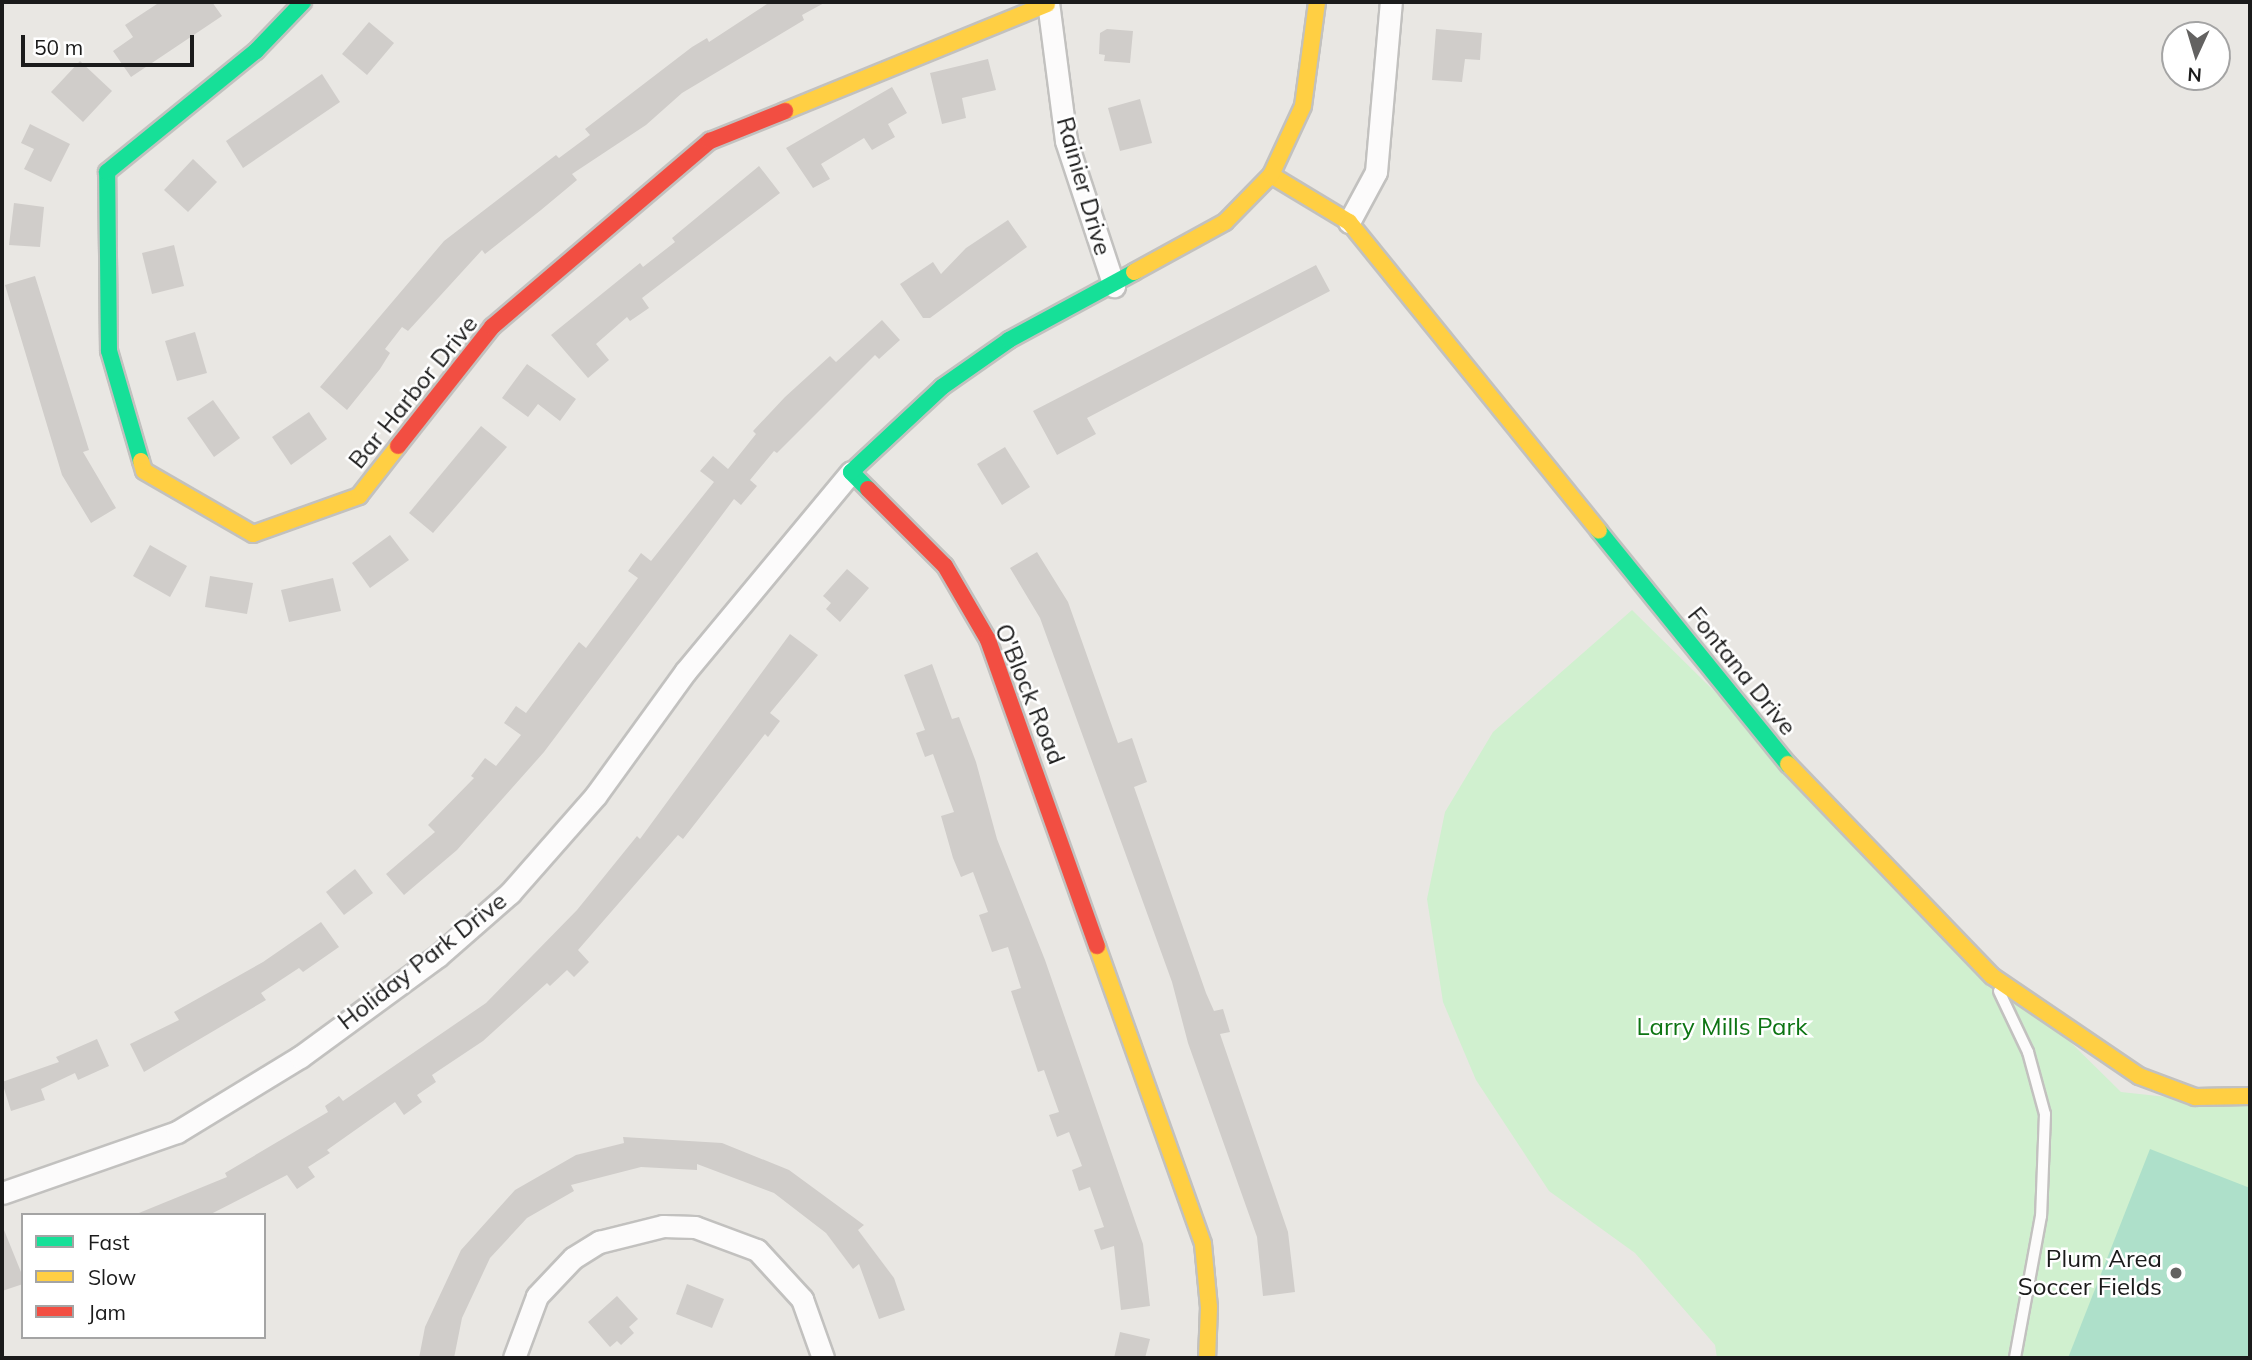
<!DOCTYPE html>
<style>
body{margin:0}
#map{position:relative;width:2252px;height:1360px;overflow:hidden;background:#e9e7e3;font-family:Mulish,sans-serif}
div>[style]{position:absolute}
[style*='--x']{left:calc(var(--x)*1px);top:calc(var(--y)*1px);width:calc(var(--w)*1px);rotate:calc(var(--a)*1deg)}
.park>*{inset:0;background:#d0f0cf}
.pitch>*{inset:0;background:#aee0ca}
.building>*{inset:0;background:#d0cdca}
.roads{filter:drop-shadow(2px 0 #c2c1bf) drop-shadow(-2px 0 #c2c1bf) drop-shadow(0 2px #c2c1bf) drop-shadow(0 -2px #c2c1bf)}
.lane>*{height:10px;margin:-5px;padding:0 5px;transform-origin:5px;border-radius:5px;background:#fcfbfb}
.street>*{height:21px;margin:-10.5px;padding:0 10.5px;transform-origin:10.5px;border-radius:10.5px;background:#fcfbfb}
.fast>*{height:16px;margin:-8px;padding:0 8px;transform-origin:8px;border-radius:8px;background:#16e098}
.slow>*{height:16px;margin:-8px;padding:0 8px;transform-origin:8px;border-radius:8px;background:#ffcf43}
.jam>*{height:16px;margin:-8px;padding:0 8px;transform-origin:8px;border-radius:8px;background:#f24e42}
.dots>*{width:19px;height:19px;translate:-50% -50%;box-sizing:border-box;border:4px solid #fff;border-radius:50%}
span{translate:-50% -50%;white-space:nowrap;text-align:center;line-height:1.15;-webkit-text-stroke:5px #fff;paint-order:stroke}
.street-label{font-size:24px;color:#1b1b1b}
.park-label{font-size:24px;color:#0d7413}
.poi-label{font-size:24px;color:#1b1b1b}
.right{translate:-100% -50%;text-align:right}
.frame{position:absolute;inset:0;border:4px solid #1b1b1b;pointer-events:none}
.legend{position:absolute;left:21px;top:1213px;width:245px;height:126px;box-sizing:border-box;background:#fff;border:2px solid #a4a4a4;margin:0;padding:9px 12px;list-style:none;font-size:21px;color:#1b1b1b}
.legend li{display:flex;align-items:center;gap:14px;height:35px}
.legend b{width:35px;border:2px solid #a4a4a4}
.north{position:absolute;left:2161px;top:21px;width:70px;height:70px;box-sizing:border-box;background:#fff;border:2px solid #a4a4a4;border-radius:50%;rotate:184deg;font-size:19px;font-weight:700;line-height:28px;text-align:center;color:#1b1b1b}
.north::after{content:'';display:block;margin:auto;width:24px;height:32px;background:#636261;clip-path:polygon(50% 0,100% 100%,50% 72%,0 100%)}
.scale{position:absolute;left:21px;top:35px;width:173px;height:32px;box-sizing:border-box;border:4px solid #1b1b1b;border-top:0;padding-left:9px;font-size:21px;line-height:24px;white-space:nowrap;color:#1b1b1b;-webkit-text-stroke:5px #fff;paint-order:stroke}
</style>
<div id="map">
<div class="park">
<div style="clip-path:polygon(1632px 610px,2121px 1092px,2250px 1106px,2250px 1358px,1717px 1358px,1715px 1345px,1635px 1253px,1549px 1191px,1476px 1080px,1443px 1002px,1427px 899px,1445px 812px,1493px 732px)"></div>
</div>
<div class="pitch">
<div style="clip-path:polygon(2150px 1149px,2250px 1188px,2250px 1358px,2068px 1358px)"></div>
</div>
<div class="building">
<div style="clip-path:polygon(160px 2px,212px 2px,222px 16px,131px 77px,113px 51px,133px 37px,125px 25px)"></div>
<div style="clip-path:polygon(770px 2px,826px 2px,802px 15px,804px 20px,682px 93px,646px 125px,572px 174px,577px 180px,541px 210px,485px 254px,482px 250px,408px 331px,402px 327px,385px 349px,390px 353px,380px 369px,347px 410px,320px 387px,444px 241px,556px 155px,559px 158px,590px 135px,585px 129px,692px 47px,707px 38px,709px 42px)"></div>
<div style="clip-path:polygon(369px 22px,394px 43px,367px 75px,342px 54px)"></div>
<div style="clip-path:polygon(1107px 29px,1133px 31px,1130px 63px,1104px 61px,1105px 55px,1099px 54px,1100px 33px)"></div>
<div style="clip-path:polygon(1436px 29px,1482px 33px,1480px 60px,1465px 59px,1462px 82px,1432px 80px)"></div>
<div style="clip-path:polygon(988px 59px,996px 90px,962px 98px,966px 118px,942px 124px,930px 73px)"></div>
<div style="clip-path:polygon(80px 61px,112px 91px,83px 122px,51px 92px)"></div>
<div style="clip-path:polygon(322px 74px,340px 102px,243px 168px,226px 141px)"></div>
<div style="clip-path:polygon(892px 87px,907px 113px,888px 124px,895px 137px,872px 150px,864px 138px,821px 164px,830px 179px,813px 188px,786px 148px)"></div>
<div style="clip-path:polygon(1140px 99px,1152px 143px,1120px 151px,1108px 108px)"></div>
<div style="clip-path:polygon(30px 124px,70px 144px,51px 182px,24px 169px,34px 149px,21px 143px)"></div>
<div style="clip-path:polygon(193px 159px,217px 182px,188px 212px,164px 190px)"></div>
<div style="clip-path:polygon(759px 166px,780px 193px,642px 298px,649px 308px,630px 321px,627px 317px,596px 344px,609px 360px,588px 378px,551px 335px,640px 263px,643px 267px,675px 242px,672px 238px)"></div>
<div style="clip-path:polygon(14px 203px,44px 207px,40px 247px,9px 245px)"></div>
<div style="clip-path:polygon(1008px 220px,1027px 247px,930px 318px,923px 318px,900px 284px,933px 262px,941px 274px,966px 248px)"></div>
<div style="clip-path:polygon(174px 245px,184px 286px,152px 294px,142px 253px)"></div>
<div style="clip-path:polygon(1316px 265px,1330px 291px,1087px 418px,1096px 434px,1057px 455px,1033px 411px)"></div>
<div style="clip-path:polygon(35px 276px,89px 450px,83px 452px,116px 508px,91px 523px,62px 475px,5px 285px)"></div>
<div style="clip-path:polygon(882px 320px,900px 340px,879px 359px,875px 355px,777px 453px,774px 451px,750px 480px,757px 486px,741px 505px,734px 499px,544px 752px,457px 850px,404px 895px,386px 874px,435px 832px,428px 825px,474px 778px,471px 776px,485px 758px,496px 766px,521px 735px,504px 723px,516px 706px,526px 713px,579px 642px,586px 648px,638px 578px,628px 571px,641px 553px,651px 561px,714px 482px,700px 471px,713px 456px,728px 469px,756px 434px,753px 431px,785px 397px,830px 356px,836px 362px)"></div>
<div style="clip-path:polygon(195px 332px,207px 373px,177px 381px,165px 341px)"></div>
<div style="clip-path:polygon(527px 364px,576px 399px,560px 421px,538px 404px,528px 417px,502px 398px)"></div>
<div style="clip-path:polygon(213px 400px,240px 438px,214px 457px,187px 418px)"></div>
<div style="clip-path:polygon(309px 412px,327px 439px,291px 465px,272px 437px)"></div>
<div style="clip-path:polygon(481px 426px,507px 447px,433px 533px,409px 513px)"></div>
<div style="clip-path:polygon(1005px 447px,1030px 487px,1002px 505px,977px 464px)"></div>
<div style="clip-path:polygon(390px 535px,409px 560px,370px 588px,352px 563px)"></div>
<div style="clip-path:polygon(150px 545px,187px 566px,170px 597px,133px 576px)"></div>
<div style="clip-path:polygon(1037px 552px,1068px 602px,1118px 743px,1132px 738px,1147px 782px,1134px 787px,1206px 993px,1214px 1011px,1223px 1009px,1230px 1032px,1220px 1034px,1288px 1232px,1295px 1292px,1263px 1296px,1257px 1237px,1188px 1043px,1172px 982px,1040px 618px,1010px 568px)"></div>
<div style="clip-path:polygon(847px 569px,869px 588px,840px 622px,826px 609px,831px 603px,823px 596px)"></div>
<div style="clip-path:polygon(210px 576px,253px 583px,247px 614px,205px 607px)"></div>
<div style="clip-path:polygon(333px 578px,341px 611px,289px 622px,281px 590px)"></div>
<div style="clip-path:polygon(790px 634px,818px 655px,770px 713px,780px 721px,768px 737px,765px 734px,683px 839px,678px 835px,578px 950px,589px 962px,574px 977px,567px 970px,550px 986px,547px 983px,483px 1041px,432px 1075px,436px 1082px,417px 1095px,422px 1102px,404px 1115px,395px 1102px,327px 1150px,330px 1153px,308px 1167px,315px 1177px,297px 1189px,287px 1175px,209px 1215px,134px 1215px,227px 1177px,225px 1173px,328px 1112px,325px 1106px,339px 1096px,343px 1101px,486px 1003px,577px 910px,637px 836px,640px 839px)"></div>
<div style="clip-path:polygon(932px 664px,952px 719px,959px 717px,976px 762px,997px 839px,1045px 960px,1143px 1244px,1150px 1306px,1121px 1310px,1114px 1246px,1101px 1250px,1094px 1230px,1104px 1227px,1090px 1187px,1079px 1191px,1072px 1170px,1082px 1166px,1069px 1132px,1057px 1137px,1049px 1115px,1059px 1112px,1044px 1070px,1038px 1072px,1011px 991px,1021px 988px,1008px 947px,992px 952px,979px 915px,988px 912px,973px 872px,961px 877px,953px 858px,941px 816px,954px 812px,933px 754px,925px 757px,916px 733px,925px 730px,904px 675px)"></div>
<div style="clip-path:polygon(355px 869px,373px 893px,344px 915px,326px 892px)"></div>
<div style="clip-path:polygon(321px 922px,339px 947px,303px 972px,299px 968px,261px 993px,266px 1000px,144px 1072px,130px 1044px,179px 1020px,174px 1012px,263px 962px)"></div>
<div style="clip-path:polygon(97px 1039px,109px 1066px,78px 1080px,75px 1073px,41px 1089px,45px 1100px,11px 1111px,2px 1082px,59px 1062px,56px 1057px)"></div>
<div style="clip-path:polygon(623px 1137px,722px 1143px,789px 1170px,864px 1225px,858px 1230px,894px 1278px,905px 1310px,879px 1319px,859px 1264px,853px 1269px,826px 1233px,774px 1193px,697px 1164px,697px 1170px,641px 1167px,571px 1185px,574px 1191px,527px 1218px,490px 1258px,462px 1318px,454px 1358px,419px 1358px,425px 1327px,461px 1250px,515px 1190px,576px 1155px,624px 1143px)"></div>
<div style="clip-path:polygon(2px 1225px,23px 1277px,23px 1284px,2px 1291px)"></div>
<div style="clip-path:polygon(687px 1284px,724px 1299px,712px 1328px,676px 1314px)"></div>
<div style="clip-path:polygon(617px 1296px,638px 1319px,629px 1327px,634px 1333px,621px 1345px,617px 1341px,610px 1347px,588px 1322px)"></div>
<div style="clip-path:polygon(1120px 1332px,1150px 1339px,1145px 1358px,1114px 1358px)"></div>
</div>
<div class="roads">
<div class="lane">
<div style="--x:1999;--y:991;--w:68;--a:64.6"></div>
<div style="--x:2028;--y:1052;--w:64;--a:74.7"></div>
<div style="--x:2045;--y:1114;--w:102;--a:92.2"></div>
<div style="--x:2041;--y:1216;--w:144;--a:100.4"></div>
</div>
<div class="street">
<div style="--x:1048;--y:2;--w:140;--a:82.6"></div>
<div style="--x:1066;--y:141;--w:153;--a:71.7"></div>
<div style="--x:1349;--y:222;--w:57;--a:-61.6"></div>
<div style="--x:1376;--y:172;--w:171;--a:-85"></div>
<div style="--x:2;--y:1193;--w:185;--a:-19.2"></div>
<div style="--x:177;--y:1132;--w:144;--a:-31.4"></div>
<div style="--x:300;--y:1057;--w:171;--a:-36.2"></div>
<div style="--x:438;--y:956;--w:96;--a:-41.2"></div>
<div style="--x:510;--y:893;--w:130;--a:-48.7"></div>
<div style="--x:596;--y:795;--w:152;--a:-54.1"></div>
<div style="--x:685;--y:672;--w:260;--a:-50.3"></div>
<div style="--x:514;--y:1358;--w:66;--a:-69.6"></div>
<div style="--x:537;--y:1296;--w:52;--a:-46.5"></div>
<div style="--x:573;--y:1258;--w:31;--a:-32"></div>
<div style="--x:599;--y:1242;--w:66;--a:-14"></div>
<div style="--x:663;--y:1226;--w:32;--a:2"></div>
<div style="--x:695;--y:1227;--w:66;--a:20.4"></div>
<div style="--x:757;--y:1250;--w:67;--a:47.4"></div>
<div style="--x:802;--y:1299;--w:63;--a:70.4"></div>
</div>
<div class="fast">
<div style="--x:141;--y:461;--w:115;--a:-106.2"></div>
<div style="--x:109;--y:351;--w:179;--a:-90.6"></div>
<div style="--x:107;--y:172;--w:192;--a:-39.1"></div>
<div style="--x:256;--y:51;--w:68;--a:-46.2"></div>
<div style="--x:868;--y:489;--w:24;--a:-135"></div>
<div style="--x:851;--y:472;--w:125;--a:-43"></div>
<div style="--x:942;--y:387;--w:82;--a:-35"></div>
<div style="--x:1009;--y:340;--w:142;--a:-28.5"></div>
<div style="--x:1599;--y:531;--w:300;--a:51"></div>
</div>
<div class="slow">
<div style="--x:785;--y:111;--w:283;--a:-22.2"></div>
<div style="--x:1271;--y:175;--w:91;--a:31.1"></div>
<div style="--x:1349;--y:222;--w:397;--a:51"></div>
<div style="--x:1134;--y:272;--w:104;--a:-28.8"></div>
<div style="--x:1225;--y:222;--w:66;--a:-45.6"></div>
<div style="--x:1271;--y:175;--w:76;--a:-65.1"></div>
<div style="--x:1303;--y:106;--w:105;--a:-82.3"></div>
<div style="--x:141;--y:461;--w:10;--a:73"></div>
<div style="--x:144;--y:471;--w:126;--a:30"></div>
<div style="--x:253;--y:534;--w:113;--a:-19.7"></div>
<div style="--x:359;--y:496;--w:63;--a:-52"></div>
<div style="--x:1788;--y:764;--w:294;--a:46.1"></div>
<div style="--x:1992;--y:976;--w:178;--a:34.2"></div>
<div style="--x:2139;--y:1076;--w:60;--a:20.6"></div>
<div style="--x:2195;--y:1097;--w:55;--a:-1"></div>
<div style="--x:1097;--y:946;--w:316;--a:70.4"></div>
<div style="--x:1203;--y:1244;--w:63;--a:84.6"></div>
<div style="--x:1209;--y:1307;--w:51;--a:92.2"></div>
</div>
<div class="jam">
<div style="--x:398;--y:446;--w:152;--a:-51.7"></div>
<div style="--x:492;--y:327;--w:287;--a:-40.5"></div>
<div style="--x:710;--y:141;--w:81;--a:-21.8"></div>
<div style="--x:868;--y:489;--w:109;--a:45"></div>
<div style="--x:945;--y:566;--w:86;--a:59.8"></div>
<div style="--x:988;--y:640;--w:325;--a:70.4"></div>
</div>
</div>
<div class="dots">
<div style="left:2176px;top:1273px;background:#636261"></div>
</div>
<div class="street-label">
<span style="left:1084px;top:186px;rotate:74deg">Rainier Drive</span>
<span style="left:413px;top:392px;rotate:-51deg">Bar Harbor Drive</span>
<span style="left:1742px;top:671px;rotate:51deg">Fontana Drive</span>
<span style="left:1030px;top:694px;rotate:68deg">O'Block Road</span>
<span style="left:422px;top:961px;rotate:-38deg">Holiday Park Drive</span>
</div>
<div class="park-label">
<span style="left:1722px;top:1027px">Larry Mills Park</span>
</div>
<div class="poi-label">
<span class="right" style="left:2162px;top:1273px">Plum Area<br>Soccer Fields</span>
</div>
<div class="frame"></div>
<ul class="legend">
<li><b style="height:9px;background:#16e098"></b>Fast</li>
<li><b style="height:9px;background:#ffcf43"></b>Slow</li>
<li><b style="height:9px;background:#f24e42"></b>Jam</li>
</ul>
<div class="north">N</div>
<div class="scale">50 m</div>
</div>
